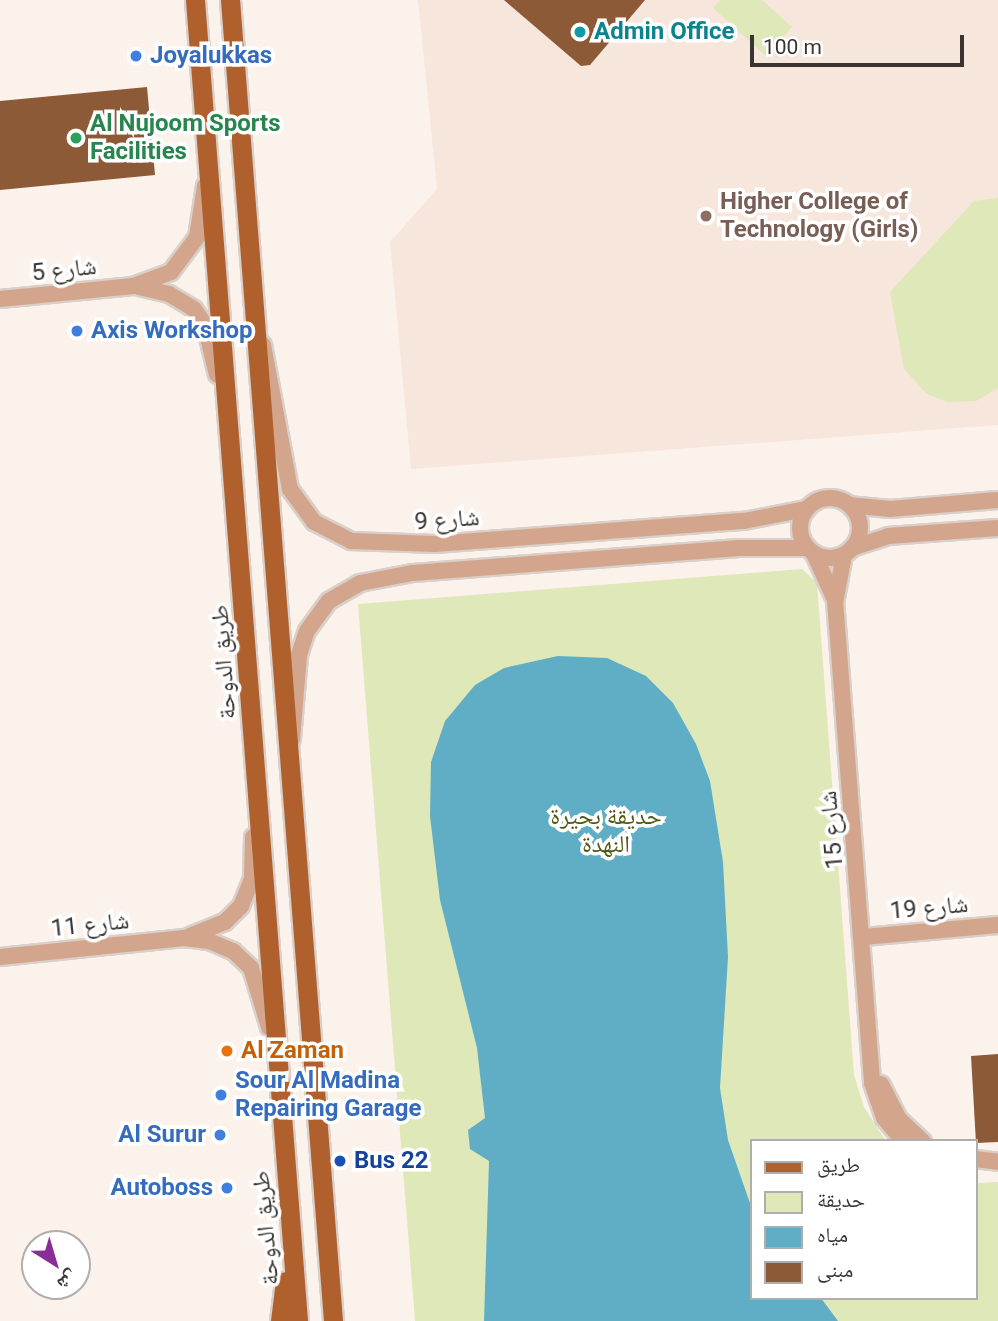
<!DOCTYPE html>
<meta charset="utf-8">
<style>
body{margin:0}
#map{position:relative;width:998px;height:1321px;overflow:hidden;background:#fcf2ec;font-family:Roboto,"Noto Naskh Arabic",sans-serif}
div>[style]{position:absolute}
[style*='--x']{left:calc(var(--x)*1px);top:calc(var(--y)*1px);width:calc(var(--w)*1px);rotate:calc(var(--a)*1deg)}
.built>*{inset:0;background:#f7e6db}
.green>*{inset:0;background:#dee8b8}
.water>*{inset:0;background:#60aec6}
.building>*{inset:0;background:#8d5a37}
.roads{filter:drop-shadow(2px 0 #d9d0ca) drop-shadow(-2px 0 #d9d0ca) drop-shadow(0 2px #d9d0ca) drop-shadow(0 -2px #d9d0ca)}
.minor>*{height:16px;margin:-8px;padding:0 8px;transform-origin:8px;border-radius:8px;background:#d3a58c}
.minor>.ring{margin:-8px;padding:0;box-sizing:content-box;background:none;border:16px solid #d3a58c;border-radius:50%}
.major>*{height:19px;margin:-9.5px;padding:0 9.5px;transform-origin:9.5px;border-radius:9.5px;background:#b0602c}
.dots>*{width:19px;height:19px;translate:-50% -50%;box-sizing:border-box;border:4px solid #fff;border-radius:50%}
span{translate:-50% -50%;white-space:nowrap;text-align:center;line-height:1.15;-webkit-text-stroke:7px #fff;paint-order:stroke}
.culture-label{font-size:24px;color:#0d838f;font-weight:700}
.left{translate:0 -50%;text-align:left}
.shop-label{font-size:24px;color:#366cbe;font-weight:700}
.right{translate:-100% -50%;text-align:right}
.leisure-label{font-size:24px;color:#27864d;font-weight:700}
.education-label{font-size:24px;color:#785e54;font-weight:700}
.street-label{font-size:24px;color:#373431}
.park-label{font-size:24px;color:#4f5914}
.food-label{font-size:24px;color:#c56008;font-weight:700}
.transit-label{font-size:24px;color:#164399;font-weight:700}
.legend{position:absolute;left:750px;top:1139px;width:228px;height:161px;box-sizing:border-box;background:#fff;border:2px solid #afaead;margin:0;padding:9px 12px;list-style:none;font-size:21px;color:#373431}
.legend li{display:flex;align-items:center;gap:14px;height:35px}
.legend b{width:35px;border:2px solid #afaead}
.north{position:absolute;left:21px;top:1230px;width:70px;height:70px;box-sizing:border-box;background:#fff;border:2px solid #afaead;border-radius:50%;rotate:143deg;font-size:19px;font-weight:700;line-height:28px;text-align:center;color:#373431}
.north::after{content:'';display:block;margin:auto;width:24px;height:32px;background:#892e99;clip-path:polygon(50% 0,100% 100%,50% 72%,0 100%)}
.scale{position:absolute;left:750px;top:35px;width:214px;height:32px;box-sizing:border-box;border:4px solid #373431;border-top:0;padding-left:9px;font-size:21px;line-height:24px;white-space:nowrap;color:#373431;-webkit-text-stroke:5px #fff;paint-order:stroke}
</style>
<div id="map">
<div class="built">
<div style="clip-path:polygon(418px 0,998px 0,998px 425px,411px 469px,390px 242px,437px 189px)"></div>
</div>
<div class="green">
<div style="clip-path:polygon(720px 0,762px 0,792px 27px,766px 56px,713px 8px)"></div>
<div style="clip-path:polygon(998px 198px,998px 388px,976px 401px,947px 402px,927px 394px,904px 369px,890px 292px,974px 201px)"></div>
<div style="clip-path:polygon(802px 569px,817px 583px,854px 1075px,864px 1107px,886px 1141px,751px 1141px,751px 1298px,975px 1298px,975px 1183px,998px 1182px,998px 1321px,415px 1321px,358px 604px)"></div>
</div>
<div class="water">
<div style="clip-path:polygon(558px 656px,607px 658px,646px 676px,673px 703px,696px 744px,710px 781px,723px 862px,728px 957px,720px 1088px,728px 1140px,751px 1206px,751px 1298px,821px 1298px,838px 1321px,484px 1321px,489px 1161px,470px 1149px,468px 1130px,485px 1118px,477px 1048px,440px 900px,430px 816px,431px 762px,445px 721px,475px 685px,504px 668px)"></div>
</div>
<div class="building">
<div style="clip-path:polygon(504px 0,645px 0,590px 65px,581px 66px)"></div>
<div style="clip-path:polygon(147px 87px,155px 175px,0 190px,0 101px)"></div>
<div style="clip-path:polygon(998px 1054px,998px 1142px,976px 1143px,971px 1056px)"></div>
</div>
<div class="roads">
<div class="minor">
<div style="--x:139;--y:287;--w:31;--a:13"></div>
<div style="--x:169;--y:294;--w:29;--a:31"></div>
<div style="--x:194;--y:309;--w:19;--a:55"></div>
<div style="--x:205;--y:325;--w:51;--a:76.5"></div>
<div style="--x:0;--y:299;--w:134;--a:-5.6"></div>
<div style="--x:133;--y:286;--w:40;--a:-20.2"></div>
<div style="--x:171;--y:272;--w:44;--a:-53.4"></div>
<div style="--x:197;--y:237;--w:52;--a:-81.1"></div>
<div style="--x:263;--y:345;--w:147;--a:79.4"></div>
<div style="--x:290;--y:489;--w:41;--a:54"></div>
<div style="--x:314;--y:522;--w:42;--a:27.2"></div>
<div style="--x:351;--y:541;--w:84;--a:2"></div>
<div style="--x:435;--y:544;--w:310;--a:-4.3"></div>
<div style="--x:744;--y:521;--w:63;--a:-11"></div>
<div class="ring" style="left:800px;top:498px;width:44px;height:44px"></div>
<div style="--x:850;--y:505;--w:40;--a:5.7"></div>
<div style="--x:890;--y:509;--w:108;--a:-4.8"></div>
<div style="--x:852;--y:548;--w:38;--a:-18"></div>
<div style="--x:888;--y:536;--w:110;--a:-4.2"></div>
<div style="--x:814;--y:554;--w:51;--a:65.5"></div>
<div style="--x:835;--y:600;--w:484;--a:85.6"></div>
<div style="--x:872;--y:1083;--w:37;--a:71"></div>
<div style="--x:884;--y:1118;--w:30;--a:50"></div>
<div style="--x:836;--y:598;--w:44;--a:-79.5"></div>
<div style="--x:292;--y:739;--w:84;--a:-85.2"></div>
<div style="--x:299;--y:655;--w:25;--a:-72"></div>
<div style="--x:307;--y:631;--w:37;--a:-54"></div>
<div style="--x:329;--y:601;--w:36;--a:-30"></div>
<div style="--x:360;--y:583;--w:54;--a:-10.7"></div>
<div style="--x:413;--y:573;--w:327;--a:-4.4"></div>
<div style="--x:739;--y:548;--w:68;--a:0"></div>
<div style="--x:190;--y:936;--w:38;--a:-22"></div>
<div style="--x:225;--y:922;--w:23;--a:-45"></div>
<div style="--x:241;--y:906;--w:29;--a:-68"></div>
<div style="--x:252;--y:879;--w:42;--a:-88.6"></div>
<div style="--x:863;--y:937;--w:136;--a:-5.1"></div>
<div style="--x:0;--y:957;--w:185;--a:-5.9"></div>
<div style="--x:184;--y:938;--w:25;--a:7"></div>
<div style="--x:209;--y:941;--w:26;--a:23"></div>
<div style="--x:233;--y:951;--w:25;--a:43"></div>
<div style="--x:251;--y:968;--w:62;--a:73"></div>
<div style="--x:881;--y:1084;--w:39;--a:63"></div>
<div style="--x:899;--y:1119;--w:33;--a:43"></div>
<div style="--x:975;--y:1159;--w:23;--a:7"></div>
</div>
<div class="major">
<div style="--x:195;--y:0;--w:1325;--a:85.54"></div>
<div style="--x:230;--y:0;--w:1325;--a:85.54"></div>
<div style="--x:280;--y:1321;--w:40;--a:-82.9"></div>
</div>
</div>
<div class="dots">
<div style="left:580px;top:32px;background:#0f9aa8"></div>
<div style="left:136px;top:56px;background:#3f7fe0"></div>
<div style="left:76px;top:138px;background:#2e9e5b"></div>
<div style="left:706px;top:216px;background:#8d6e63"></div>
<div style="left:77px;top:331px;background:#3f7fe0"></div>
<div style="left:227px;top:1051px;background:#e8710a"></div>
<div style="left:221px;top:1095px;background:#3f7fe0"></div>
<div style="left:220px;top:1135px;background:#3f7fe0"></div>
<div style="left:340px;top:1161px;background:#1a4fb4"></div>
<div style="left:227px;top:1188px;background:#3f7fe0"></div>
</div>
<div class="culture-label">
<span class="left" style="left:594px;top:32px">Admin Office</span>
</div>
<div class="shop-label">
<span class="left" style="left:150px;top:56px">Joyalukkas</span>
<span class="left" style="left:91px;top:331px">Axis Workshop</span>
<span class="left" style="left:235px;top:1095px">Sour Al Madina<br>Repairing Garage</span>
<span class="right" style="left:206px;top:1135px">Al Surur</span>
<span class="right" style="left:213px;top:1188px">Autoboss</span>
</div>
<div class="leisure-label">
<span class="left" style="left:90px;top:138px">Al Nujoom Sports<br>Facilities</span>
</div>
<div class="education-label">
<span class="left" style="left:720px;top:216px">Higher College of<br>Technology (Girls)</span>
</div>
<div class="street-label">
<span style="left:64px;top:270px;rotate:-6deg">شارع 5</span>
<span style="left:447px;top:520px;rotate:-4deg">شارع 9</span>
<span style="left:224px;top:662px;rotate:-94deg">طريق الدوحة</span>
<span style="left:832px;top:830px;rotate:-95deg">شارع 15</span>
<span style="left:929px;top:908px;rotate:-5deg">شارع 19</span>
<span style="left:90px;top:925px;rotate:-6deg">شارع 11</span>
<span style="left:266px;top:1228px;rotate:-95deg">طريق الدوحة</span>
</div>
<div class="park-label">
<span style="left:606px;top:831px">حديقة بحيرة<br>النهدة</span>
</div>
<div class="food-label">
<span class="left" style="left:241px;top:1051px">Al Zaman</span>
</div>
<div class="transit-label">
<span class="left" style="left:354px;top:1161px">Bus 22</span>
</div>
<ul class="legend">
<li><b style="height:9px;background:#b0602c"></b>طريق</li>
<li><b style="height:19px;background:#dee8b8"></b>حديقة</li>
<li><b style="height:19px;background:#60aec6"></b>مياه</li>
<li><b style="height:19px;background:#8d5a37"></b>مبنى</li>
</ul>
<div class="north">ش</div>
<div class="scale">100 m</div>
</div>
